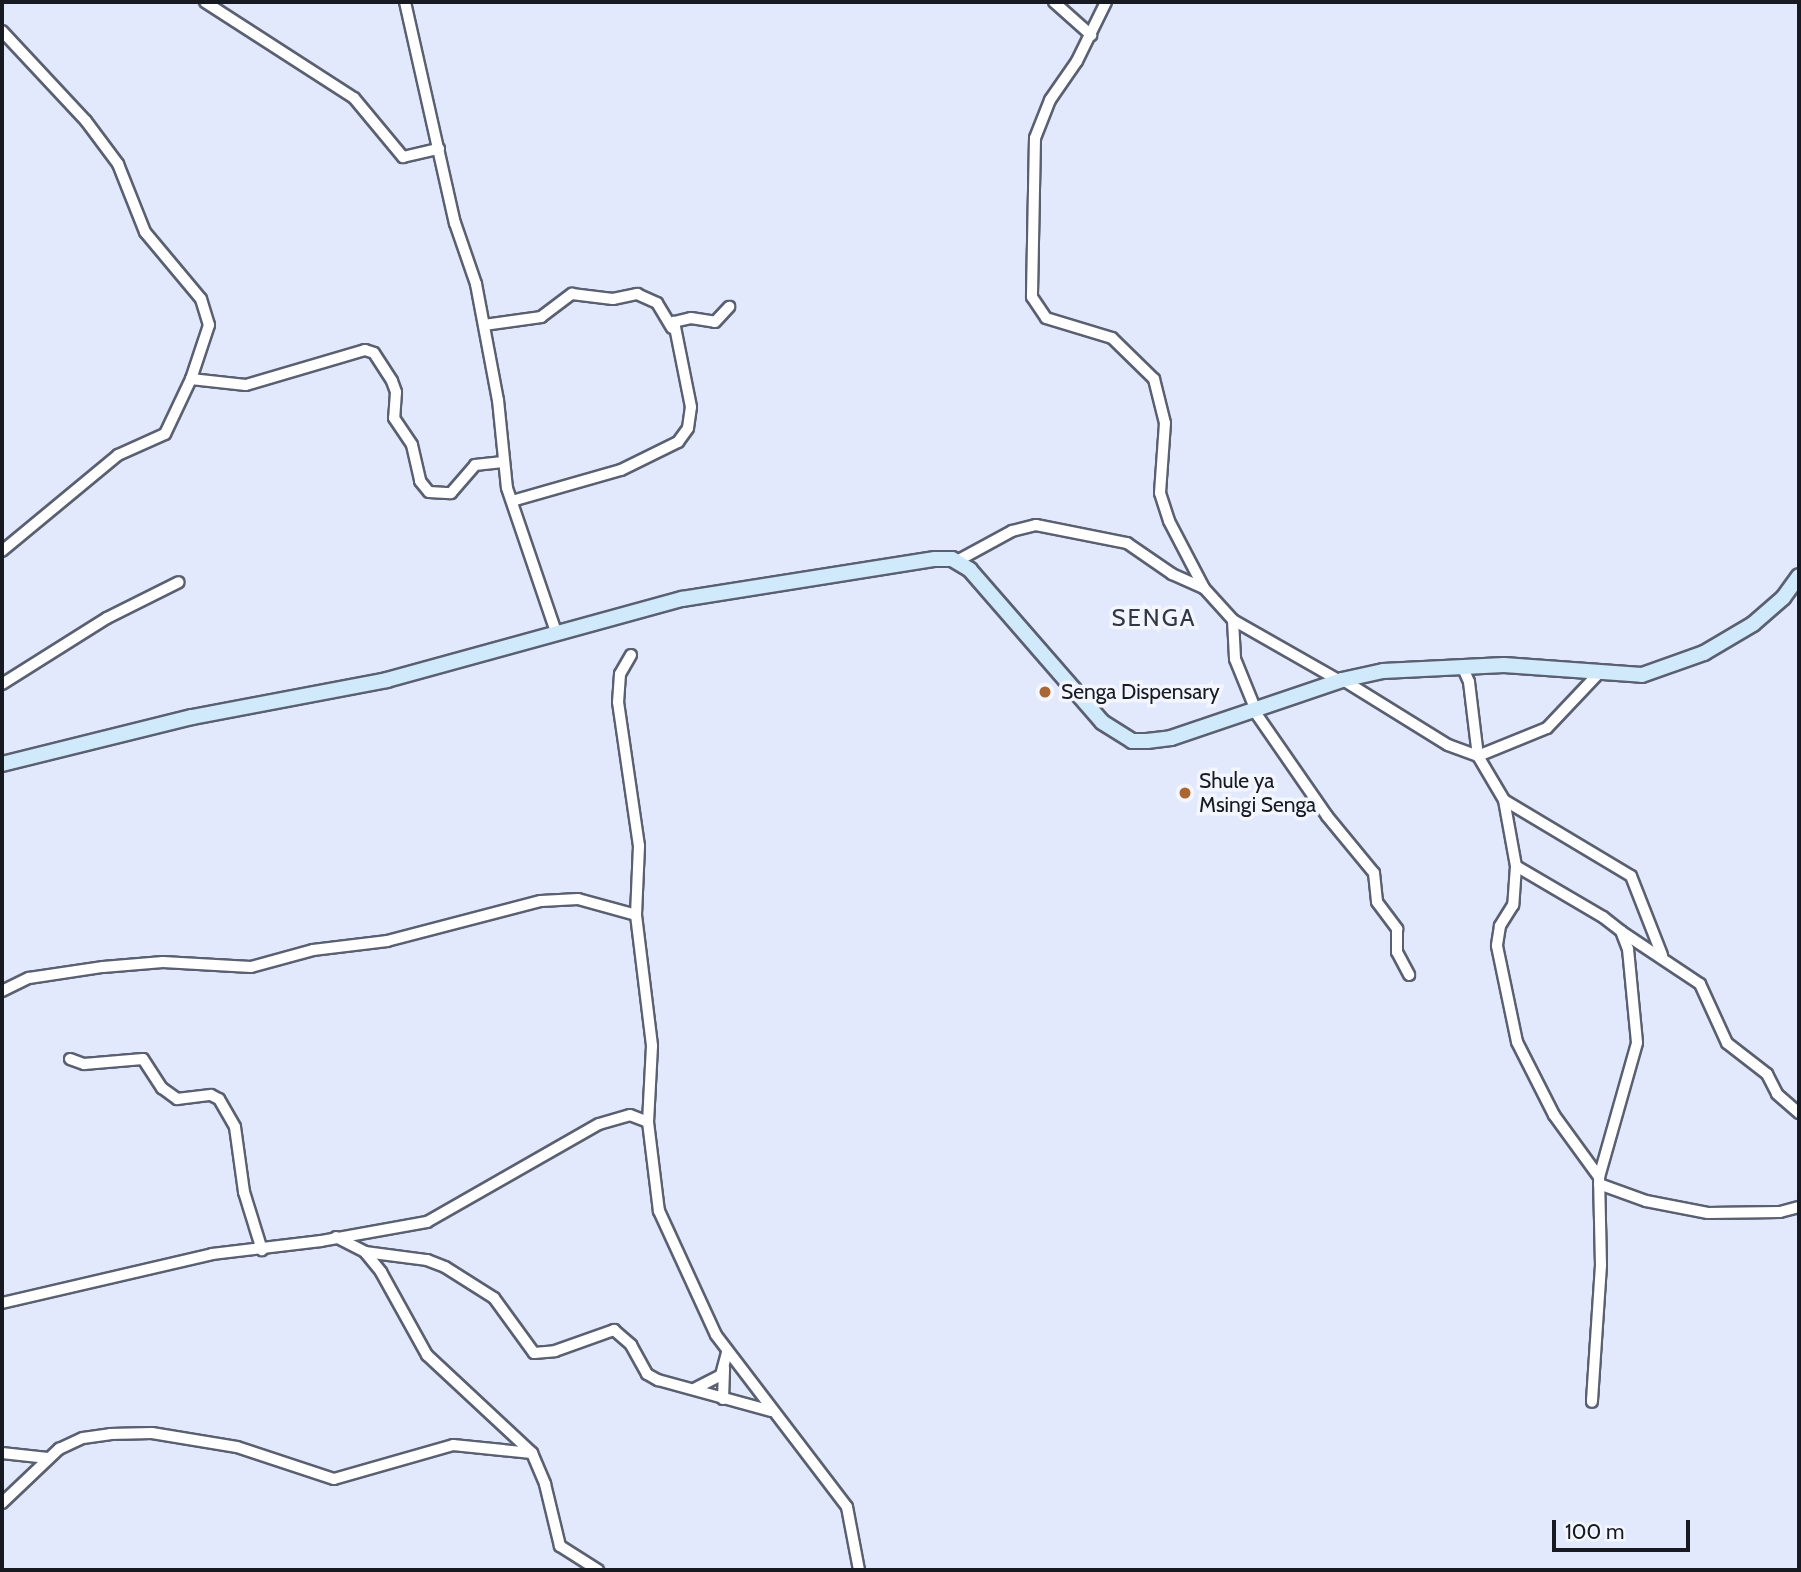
<!DOCTYPE html>
<style>
body{margin:0}
#map{position:relative;width:1801px;height:1572px;overflow:hidden;background:#e2e9fd;font-family:Cabin,sans-serif}
div>[style]{position:absolute}
[style*='--x']{left:calc(var(--x)*1px);top:calc(var(--y)*1px);width:calc(var(--w)*1px);rotate:calc(var(--a)*1deg)}
.roads{filter:drop-shadow(2px 0 #5a6071) drop-shadow(-2px 0 #5a6071) drop-shadow(0 2px #5a6071) drop-shadow(0 -2px #5a6071)}
.street>*{height:10px;margin:-5px;padding:0 5px;transform-origin:5px;border-radius:5px;background:#fff}
.secondary>*{height:14px;margin:-7px;padding:0 7px;transform-origin:7px;border-radius:7px;background:#d1eafb}
.dots>*{width:19px;height:19px;translate:-50% -50%;box-sizing:border-box;border:4px solid #f3f6fe;border-radius:50%}
span{translate:-50% -50%;white-space:nowrap;text-align:center;line-height:1.15;-webkit-text-stroke:7px #f3f6fe;paint-order:stroke}
.poi-label{font-size:21px;color:#181a21}
.left{translate:0 -50%;text-align:left}
.quarter-label{font-size:24px;color:#323746;letter-spacing:2px}
.frame{position:absolute;inset:0;border:4px solid #181a21;pointer-events:none}
.scale{position:absolute;left:1552px;top:1520px;width:138px;height:32px;box-sizing:border-box;border:4px solid #181a21;border-top:0;padding-left:9px;font-size:21px;line-height:24px;white-space:nowrap;color:#181a21;-webkit-text-stroke:5px #f3f6fe;paint-order:stroke}
</style>
<div id="map">
<div class="roads">
<div class="street">
<div style="--x:205;--y:2;--w:177;--a:32.8"></div>
<div style="--x:354;--y:98;--w:77;--a:50.3"></div>
<div style="--x:403;--y:157;--w:37;--a:-13"></div>
<div style="--x:405;--y:2;--w:227;--a:77.3"></div>
<div style="--x:455;--y:223;--w:65;--a:71"></div>
<div style="--x:476;--y:284;--w:118;--a:79.3"></div>
<div style="--x:498;--y:400;--w:88;--a:84.2"></div>
<div style="--x:507;--y:488;--w:152;--a:71.2"></div>
<div style="--x:1054;--y:2;--w:50;--a:41.7"></div>
<div style="--x:1106;--y:2;--w:66;--a:116.2"></div>
<div style="--x:1077;--y:61;--w:47;--a:124.7"></div>
<div style="--x:1050;--y:100;--w:41;--a:111.5"></div>
<div style="--x:1035;--y:138;--w:159;--a:91.1"></div>
<div style="--x:1032;--y:297;--w:25;--a:56"></div>
<div style="--x:1046;--y:318;--w:69;--a:16.9"></div>
<div style="--x:1112;--y:338;--w:59;--a:44.3"></div>
<div style="--x:1154;--y:379;--w:45;--a:76"></div>
<div style="--x:1165;--y:423;--w:70;--a:94.1"></div>
<div style="--x:1160;--y:493;--w:29;--a:72"></div>
<div style="--x:1169;--y:521;--w:76;--a:62.4"></div>
<div style="--x:1204;--y:588;--w:43;--a:47.8"></div>
<div style="--x:1233;--y:620;--w:123;--a:29.7"></div>
<div style="--x:2;--y:31;--w:123;--a:47"></div>
<div style="--x:86;--y:121;--w:54;--a:53.3"></div>
<div style="--x:118;--y:164;--w:73;--a:68.3"></div>
<div style="--x:145;--y:232;--w:87;--a:50.1"></div>
<div style="--x:201;--y:299;--w:27;--a:73"></div>
<div style="--x:209;--y:325;--w:57;--a:108.4"></div>
<div style="--x:484;--y:325;--w:58;--a:-8"></div>
<div style="--x:541;--y:317;--w:39;--a:-37"></div>
<div style="--x:572;--y:294;--w:41;--a:7"></div>
<div style="--x:613;--y:299;--w:25;--a:-12"></div>
<div style="--x:637;--y:294;--w:22;--a:24"></div>
<div style="--x:657;--y:303;--w:29;--a:59"></div>
<div style="--x:512;--y:501;--w:113;--a:-15.9"></div>
<div style="--x:621;--y:470;--w:64;--a:-26.2"></div>
<div style="--x:678;--y:442;--w:17;--a:-54"></div>
<div style="--x:688;--y:428;--w:21;--a:-82"></div>
<div style="--x:691;--y:407;--w:87;--a:-101.3"></div>
<div style="--x:674;--y:322;--w:17;--a:-13"></div>
<div style="--x:691;--y:318;--w:24;--a:9"></div>
<div style="--x:715;--y:322;--w:21;--a:-47"></div>
<div style="--x:2;--y:551;--w:151;--a:-39.6"></div>
<div style="--x:118;--y:455;--w:51;--a:-24.1"></div>
<div style="--x:165;--y:434;--w:61;--a:-64.7"></div>
<div style="--x:191;--y:379;--w:55;--a:6.2"></div>
<div style="--x:246;--y:385;--w:124;--a:-16.4"></div>
<div style="--x:365;--y:350;--w:9;--a:18"></div>
<div style="--x:374;--y:353;--w:33;--a:57"></div>
<div style="--x:392;--y:381;--w:12;--a:70"></div>
<div style="--x:396;--y:392;--w:26;--a:94"></div>
<div style="--x:394;--y:418;--w:32;--a:56"></div>
<div style="--x:412;--y:445;--w:37;--a:77"></div>
<div style="--x:420;--y:481;--w:14;--a:51"></div>
<div style="--x:429;--y:492;--w:22;--a:3"></div>
<div style="--x:451;--y:493;--w:37;--a:-49"></div>
<div style="--x:475;--y:465;--w:28;--a:-6"></div>
<div style="--x:957;--y:561;--w:63;--a:-28.6"></div>
<div style="--x:1012;--y:531;--w:25;--a:-14"></div>
<div style="--x:1036;--y:525;--w:93;--a:11.2"></div>
<div style="--x:1127;--y:543;--w:55;--a:34.6"></div>
<div style="--x:1172;--y:574;--w:35;--a:24"></div>
<div style="--x:1233;--y:620;--w:39;--a:87"></div>
<div style="--x:1235;--y:659;--w:53;--a:67.8"></div>
<div style="--x:631;--y:655;--w:22;--a:120"></div>
<div style="--x:620;--y:674;--w:28;--a:94"></div>
<div style="--x:618;--y:702;--w:146;--a:81.7"></div>
<div style="--x:639;--y:846;--w:69;--a:92.5"></div>
<div style="--x:636;--y:915;--w:132;--a:83"></div>
<div style="--x:652;--y:1046;--w:76;--a:93"></div>
<div style="--x:648;--y:1122;--w:90;--a:83"></div>
<div style="--x:659;--y:1211;--w:136;--a:65.3"></div>
<div style="--x:716;--y:1335;--w:216;--a:52.7"></div>
<div style="--x:847;--y:1507;--w:64;--a:79.2"></div>
<div style="--x:1462;--y:666;--w:17;--a:66"></div>
<div style="--x:1469;--y:682;--w:75;--a:83.1"></div>
<div style="--x:1478;--y:756;--w:51;--a:59.4"></div>
<div style="--x:1504;--y:800;--w:67;--a:79.7"></div>
<div style="--x:1516;--y:866;--w:101;--a:30.4"></div>
<div style="--x:1603;--y:917;--w:23;--a:38"></div>
<div style="--x:1621;--y:931;--w:19;--a:69"></div>
<div style="--x:1628;--y:949;--w:94;--a:84.5"></div>
<div style="--x:1637;--y:1043;--w:139;--a:105.8"></div>
<div style="--x:1599;--y:1177;--w:88;--a:88.7"></div>
<div style="--x:1601;--y:1265;--w:137;--a:93.8"></div>
<div style="--x:1343;--y:680;--w:123;--a:31.8"></div>
<div style="--x:1448;--y:745;--w:32;--a:20"></div>
<div style="--x:1478;--y:756;--w:74;--a:-22.1"></div>
<div style="--x:1547;--y:728;--w:76;--a:-46.6"></div>
<div style="--x:2;--y:684;--w:124;--a:-32.2"></div>
<div style="--x:107;--y:618;--w:80;--a:-26.6"></div>
<div style="--x:1253;--y:709;--w:130;--a:55.3"></div>
<div style="--x:1327;--y:816;--w:74;--a:50.5"></div>
<div style="--x:1374;--y:873;--w:29;--a:84"></div>
<div style="--x:1377;--y:902;--w:34;--a:53"></div>
<div style="--x:1397;--y:929;--w:23;--a:90"></div>
<div style="--x:1397;--y:952;--w:26;--a:62"></div>
<div style="--x:1504;--y:800;--w:148;--a:30.9"></div>
<div style="--x:1631;--y:876;--w:85;--a:68.6"></div>
<div style="--x:1516;--y:866;--w:39;--a:94"></div>
<div style="--x:1513;--y:905;--w:25;--a:122"></div>
<div style="--x:1500;--y:926;--w:20;--a:99"></div>
<div style="--x:1497;--y:946;--w:98;--a:78.2"></div>
<div style="--x:1517;--y:1042;--w:82;--a:63.1"></div>
<div style="--x:1554;--y:1115;--w:77;--a:54"></div>
<div style="--x:1622;--y:932;--w:94;--a:33.7"></div>
<div style="--x:1700;--y:984;--w:65;--a:65.4"></div>
<div style="--x:1727;--y:1043;--w:51;--a:37.8"></div>
<div style="--x:1767;--y:1074;--w:22;--a:63"></div>
<div style="--x:1777;--y:1094;--w:29;--a:41"></div>
<div style="--x:2;--y:991;--w:30;--a:-26"></div>
<div style="--x:29;--y:978;--w:75;--a:-8.5"></div>
<div style="--x:103;--y:967;--w:60;--a:-4.8"></div>
<div style="--x:163;--y:962;--w:88;--a:3.3"></div>
<div style="--x:251;--y:967;--w:64;--a:-15.3"></div>
<div style="--x:313;--y:950;--w:75;--a:-6.9"></div>
<div style="--x:387;--y:941;--w:159;--a:-14.6"></div>
<div style="--x:541;--y:901;--w:37;--a:-3"></div>
<div style="--x:578;--y:899;--w:60;--a:15.4"></div>
<div style="--x:70;--y:1059;--w:15;--a:20"></div>
<div style="--x:84;--y:1064;--w:59;--a:-4.8"></div>
<div style="--x:143;--y:1059;--w:35;--a:57"></div>
<div style="--x:162;--y:1088;--w:19;--a:36"></div>
<div style="--x:177;--y:1099;--w:34;--a:-7"></div>
<div style="--x:211;--y:1095;--w:9;--a:27"></div>
<div style="--x:219;--y:1099;--w:32;--a:60"></div>
<div style="--x:235;--y:1127;--w:66;--a:82.1"></div>
<div style="--x:244;--y:1192;--w:61;--a:72.8"></div>
<div style="--x:1599;--y:1184;--w:50;--a:19.9"></div>
<div style="--x:1646;--y:1201;--w:63;--a:11"></div>
<div style="--x:1708;--y:1213;--w:72;--a:-0.8"></div>
<div style="--x:1780;--y:1212;--w:20;--a:-15"></div>
<div style="--x:336;--y:1237;--w:33;--a:27"></div>
<div style="--x:365;--y:1252;--w:26;--a:51"></div>
<div style="--x:381;--y:1272;--w:95;--a:61"></div>
<div style="--x:427;--y:1355;--w:144;--a:43"></div>
<div style="--x:532;--y:1453;--w:34;--a:67"></div>
<div style="--x:545;--y:1484;--w:64;--a:76.4"></div>
<div style="--x:560;--y:1546;--w:45;--a:32.3"></div>
<div style="--x:365;--y:1252;--w:63;--a:7.4"></div>
<div style="--x:427;--y:1260;--w:19;--a:21"></div>
<div style="--x:445;--y:1267;--w:58;--a:32.3"></div>
<div style="--x:494;--y:1298;--w:68;--a:54"></div>
<div style="--x:534;--y:1353;--w:21;--a:-5"></div>
<div style="--x:555;--y:1351;--w:63;--a:-19.6"></div>
<div style="--x:614;--y:1330;--w:23;--a:41"></div>
<div style="--x:631;--y:1345;--w:33;--a:61"></div>
<div style="--x:647;--y:1374;--w:13;--a:29"></div>
<div style="--x:658;--y:1380;--w:117;--a:15.3"></div>
<div style="--x:2;--y:1303;--w:216;--a:-13.1"></div>
<div style="--x:212;--y:1254;--w:110;--a:-6.8"></div>
<div style="--x:321;--y:1241;--w:108;--a:-10.2"></div>
<div style="--x:427;--y:1222;--w:198;--a:-29.7"></div>
<div style="--x:599;--y:1124;--w:32;--a:-16"></div>
<div style="--x:630;--y:1115;--w:19;--a:21"></div>
<div style="--x:696;--y:1388;--w:28;--a:-27"></div>
<div style="--x:721;--y:1375;--w:24;--a:-75"></div>
<div style="--x:723;--y:1399;--w:31;--a:-88"></div>
<div style="--x:2;--y:1453;--w:46;--a:6.2"></div>
<div style="--x:2;--y:1503;--w:79;--a:-43.5"></div>
<div style="--x:59;--y:1449;--w:26;--a:-25"></div>
<div style="--x:83;--y:1438;--w:27;--a:-8"></div>
<div style="--x:110;--y:1434;--w:42;--a:-1.4"></div>
<div style="--x:152;--y:1433;--w:86;--a:9.4"></div>
<div style="--x:237;--y:1447;--w:102;--a:18.3"></div>
<div style="--x:334;--y:1479;--w:124;--a:-15.9"></div>
<div style="--x:453;--y:1445;--w:79;--a:5.8"></div>
</div>
<div class="secondary">
<div style="--x:2;--y:764;--w:196;--a:-13.9"></div>
<div style="--x:192;--y:717;--w:198;--a:-10.7"></div>
<div style="--x:387;--y:680;--w:306;--a:-15.4"></div>
<div style="--x:682;--y:599;--w:256;--a:-9"></div>
<div style="--x:935;--y:559;--w:17;--a:0"></div>
<div style="--x:952;--y:559;--w:21;--a:31"></div>
<div style="--x:970;--y:570;--w:201;--a:49"></div>
<div style="--x:1102;--y:722;--w:36;--a:32"></div>
<div style="--x:1132;--y:741;--w:15;--a:0"></div>
<div style="--x:1147;--y:741;--w:24;--a:-7"></div>
<div style="--x:1171;--y:738;--w:181;--a:-18.7"></div>
<div style="--x:1342;--y:680;--w:42;--a:-12.4"></div>
<div style="--x:1383;--y:671;--w:121;--a:-2.8"></div>
<div style="--x:1504;--y:665;--w:138;--a:4.1"></div>
<div style="--x:1642;--y:675;--w:66;--a:-19.5"></div>
<div style="--x:1704;--y:653;--w:57;--a:-30.6"></div>
<div style="--x:1753;--y:624;--w:40;--a:-41"></div>
<div style="--x:1783;--y:598;--w:27;--a:-54"></div>
</div>
</div>
<div class="dots">
<div style="left:1045px;top:692px;background:#a96633"></div>
<div style="left:1185px;top:793px;background:#a96633"></div>
</div>
<div class="poi-label">
<span class="left" style="left:1061px;top:692px">Senga Dispensary</span>
<span class="left" style="left:1199px;top:793px">Shule ya<br>Msingi Senga</span>
</div>
<div class="quarter-label">
<span style="left:1154px;top:618px">SENGA</span>
</div>
<div class="frame"></div>
<div class="scale">100 m</div>
</div>
